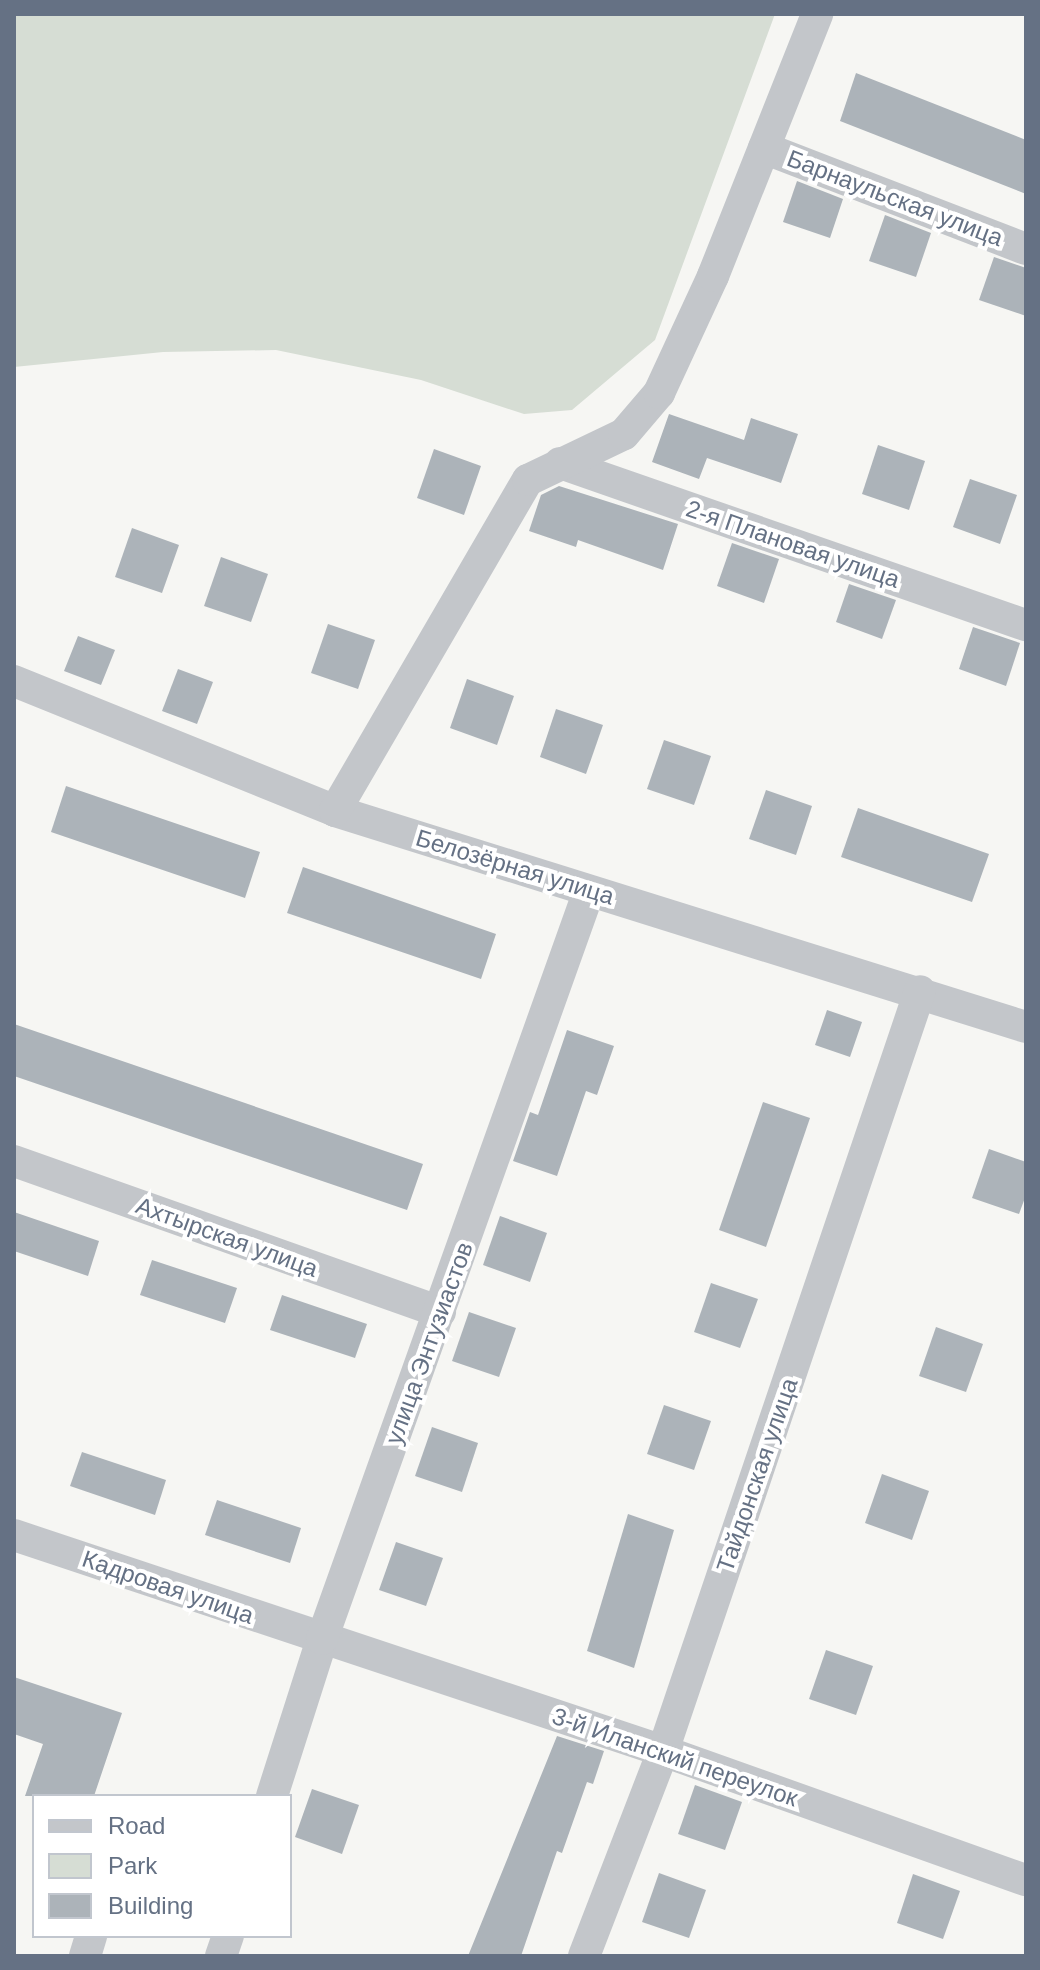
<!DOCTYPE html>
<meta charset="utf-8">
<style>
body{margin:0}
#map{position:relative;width:1040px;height:1970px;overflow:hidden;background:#f6f6f3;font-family:Arial,sans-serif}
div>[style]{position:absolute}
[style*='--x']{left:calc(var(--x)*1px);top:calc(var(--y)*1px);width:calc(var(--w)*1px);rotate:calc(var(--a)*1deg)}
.green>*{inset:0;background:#d6ddd4}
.building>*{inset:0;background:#acb3b9}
.minor>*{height:32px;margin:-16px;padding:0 16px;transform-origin:16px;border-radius:16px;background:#c3c6ca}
span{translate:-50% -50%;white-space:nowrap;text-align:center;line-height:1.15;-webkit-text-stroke:8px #fff;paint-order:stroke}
.street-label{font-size:24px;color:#657184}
.frame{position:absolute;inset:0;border:16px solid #657184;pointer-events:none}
.legend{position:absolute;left:32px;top:1794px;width:260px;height:144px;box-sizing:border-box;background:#fff;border:2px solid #c1c6ce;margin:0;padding:10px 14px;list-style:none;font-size:24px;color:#657184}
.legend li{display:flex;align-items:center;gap:16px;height:40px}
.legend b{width:40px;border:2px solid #c1c6ce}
</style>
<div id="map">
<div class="green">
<div style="clip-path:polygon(14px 14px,775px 14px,655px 340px,572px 410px,524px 414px,421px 380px,276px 350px,163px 352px,14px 367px)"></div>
</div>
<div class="building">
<div style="clip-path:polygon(856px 73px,1026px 140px,1026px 194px,840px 121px)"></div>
<div style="clip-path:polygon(797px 181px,843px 199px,830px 238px,783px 222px)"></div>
<div style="clip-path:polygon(885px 215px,931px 233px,916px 277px,869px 261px)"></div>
<div style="clip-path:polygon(994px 257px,1026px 268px,1026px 316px,979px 300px)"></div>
<div style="clip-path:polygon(669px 414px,744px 440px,751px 418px,798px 434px,781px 483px,707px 458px,699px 479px,652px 462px)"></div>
<div style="clip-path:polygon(878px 445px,925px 461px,909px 510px,862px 494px)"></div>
<div style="clip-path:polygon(434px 449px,481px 466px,464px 515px,417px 498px)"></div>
<div style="clip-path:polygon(970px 479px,1017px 495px,1000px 544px,953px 527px)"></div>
<div style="clip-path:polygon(559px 486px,678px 524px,663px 570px,578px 540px,576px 547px,529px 531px,541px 495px)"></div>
<div style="clip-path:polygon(132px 528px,179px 545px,162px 593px,115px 577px)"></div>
<div style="clip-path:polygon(732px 543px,779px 559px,764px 603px,717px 586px)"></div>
<div style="clip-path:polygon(221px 557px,268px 574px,251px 622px,204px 606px)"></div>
<div style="clip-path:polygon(849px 584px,896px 600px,882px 639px,836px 622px)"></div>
<div style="clip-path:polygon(328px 624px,375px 640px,358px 689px,311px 673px)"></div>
<div style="clip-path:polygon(973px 627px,1020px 643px,1006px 686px,959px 669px)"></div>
<div style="clip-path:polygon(78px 636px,115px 650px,101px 685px,64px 671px)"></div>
<div style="clip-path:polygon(178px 669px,213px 682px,197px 724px,162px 711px)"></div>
<div style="clip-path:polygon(467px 679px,514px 696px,497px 745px,450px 728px)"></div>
<div style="clip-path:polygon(556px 709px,603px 725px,586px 774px,540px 757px)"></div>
<div style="clip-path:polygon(664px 740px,711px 756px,694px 805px,647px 789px)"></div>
<div style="clip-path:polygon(66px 786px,260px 852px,245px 898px,51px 832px)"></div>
<div style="clip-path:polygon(766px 790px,812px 806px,796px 855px,749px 839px)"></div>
<div style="clip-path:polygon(858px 808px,989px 854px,972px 902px,841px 857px)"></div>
<div style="clip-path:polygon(303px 867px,496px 934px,481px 979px,287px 913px)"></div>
<div style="clip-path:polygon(827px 1010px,862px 1022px,850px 1057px,815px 1045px)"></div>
<div style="clip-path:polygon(14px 1024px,423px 1164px,407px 1210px,14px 1076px)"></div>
<div style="clip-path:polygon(567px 1030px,614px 1046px,597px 1095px,586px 1091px,557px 1176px,513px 1161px,530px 1112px,538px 1115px)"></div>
<div style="clip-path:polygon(763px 1102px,810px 1118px,766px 1247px,719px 1230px)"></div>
<div style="clip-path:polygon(989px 1149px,1026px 1162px,1026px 1195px,1019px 1214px,972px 1198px)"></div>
<div style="clip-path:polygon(14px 1212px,99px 1241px,88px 1276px,14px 1251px)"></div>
<div style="clip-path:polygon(500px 1216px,547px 1233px,530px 1282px,483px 1265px)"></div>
<div style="clip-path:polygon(152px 1260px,237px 1288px,225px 1323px,140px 1295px)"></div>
<div style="clip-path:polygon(711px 1283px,758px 1299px,740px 1348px,694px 1332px)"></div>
<div style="clip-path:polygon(282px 1295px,367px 1324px,355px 1358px,270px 1330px)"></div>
<div style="clip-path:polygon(469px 1312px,516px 1328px,499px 1377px,452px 1361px)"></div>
<div style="clip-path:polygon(936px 1327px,983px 1344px,966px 1392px,919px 1376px)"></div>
<div style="clip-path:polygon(664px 1405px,711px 1421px,694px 1470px,647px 1454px)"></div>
<div style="clip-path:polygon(432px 1427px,478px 1443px,462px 1492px,415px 1476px)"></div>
<div style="clip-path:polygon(82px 1452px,166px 1480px,155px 1515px,70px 1486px)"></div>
<div style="clip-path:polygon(882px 1474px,929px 1491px,912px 1540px,865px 1523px)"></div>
<div style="clip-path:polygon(217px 1500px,301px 1528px,290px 1563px,205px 1535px)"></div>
<div style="clip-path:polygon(628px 1514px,674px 1530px,634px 1668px,587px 1651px)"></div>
<div style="clip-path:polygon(396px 1542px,443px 1558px,426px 1606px,379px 1590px)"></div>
<div style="clip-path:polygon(826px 1650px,873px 1666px,856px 1715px,809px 1699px)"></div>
<div style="clip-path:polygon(14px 1677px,122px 1713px,94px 1796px,25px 1796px,43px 1744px,14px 1734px)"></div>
<div style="clip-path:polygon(557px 1736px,604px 1751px,593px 1784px,587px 1782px,562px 1853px,557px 1851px,521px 1956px,468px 1956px)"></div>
<div style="clip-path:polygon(695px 1785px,742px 1802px,725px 1850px,678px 1834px)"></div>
<div style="clip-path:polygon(312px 1789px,359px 1805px,342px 1854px,295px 1837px)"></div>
<div style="clip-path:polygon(659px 1873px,706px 1890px,689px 1938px,642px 1922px)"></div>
<div style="clip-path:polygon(913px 1874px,960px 1891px,943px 1939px,897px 1923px)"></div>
</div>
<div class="minor">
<div style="--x:764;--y:148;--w:281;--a:21.1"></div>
<div style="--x:560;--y:463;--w:493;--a:19.2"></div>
<div style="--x:14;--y:681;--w:346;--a:22"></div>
<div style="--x:335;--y:811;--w:724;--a:17.36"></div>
<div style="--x:335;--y:811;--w:383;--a:-59.8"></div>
<div style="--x:528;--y:480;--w:106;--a:-25.6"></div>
<div style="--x:624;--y:434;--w:54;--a:-49.5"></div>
<div style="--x:659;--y:393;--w:129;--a:-65.2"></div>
<div style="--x:713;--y:276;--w:282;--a:-68.3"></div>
<div style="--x:14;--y:1161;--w:452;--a:19.5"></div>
<div style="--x:14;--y:1535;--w:684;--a:18.41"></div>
<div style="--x:663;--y:1751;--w:385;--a:19.6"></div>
<div style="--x:272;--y:1796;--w:165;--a:-72.3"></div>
<div style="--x:322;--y:1639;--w:794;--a:-70.36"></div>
<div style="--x:85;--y:1956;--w:21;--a:-73"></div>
<div style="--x:221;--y:1956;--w:21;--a:-71"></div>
<div style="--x:584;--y:1956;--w:220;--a:-68.9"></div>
<div style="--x:663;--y:1751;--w:802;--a:-71.32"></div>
</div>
<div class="street-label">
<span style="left:895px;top:198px;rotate:21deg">Барнаульская улица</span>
<span style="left:793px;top:544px;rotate:19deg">2-я Плановая улица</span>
<span style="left:515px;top:867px;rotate:17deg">Белозёрная улица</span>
<span style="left:227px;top:1237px;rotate:20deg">Ахтырская улица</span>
<span style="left:429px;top:1343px;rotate:-70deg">улица Энтузиастов</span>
<span style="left:757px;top:1475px;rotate:-71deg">Тайдонская улица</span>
<span style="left:168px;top:1587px;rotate:19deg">Кадровая улица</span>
<span style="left:675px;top:1757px;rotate:19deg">3-й Иланский переулок</span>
</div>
<div class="frame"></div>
<ul class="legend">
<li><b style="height:10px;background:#c3c6ca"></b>Road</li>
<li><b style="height:22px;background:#d6ddd4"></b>Park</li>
<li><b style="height:22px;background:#acb3b9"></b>Building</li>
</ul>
</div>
